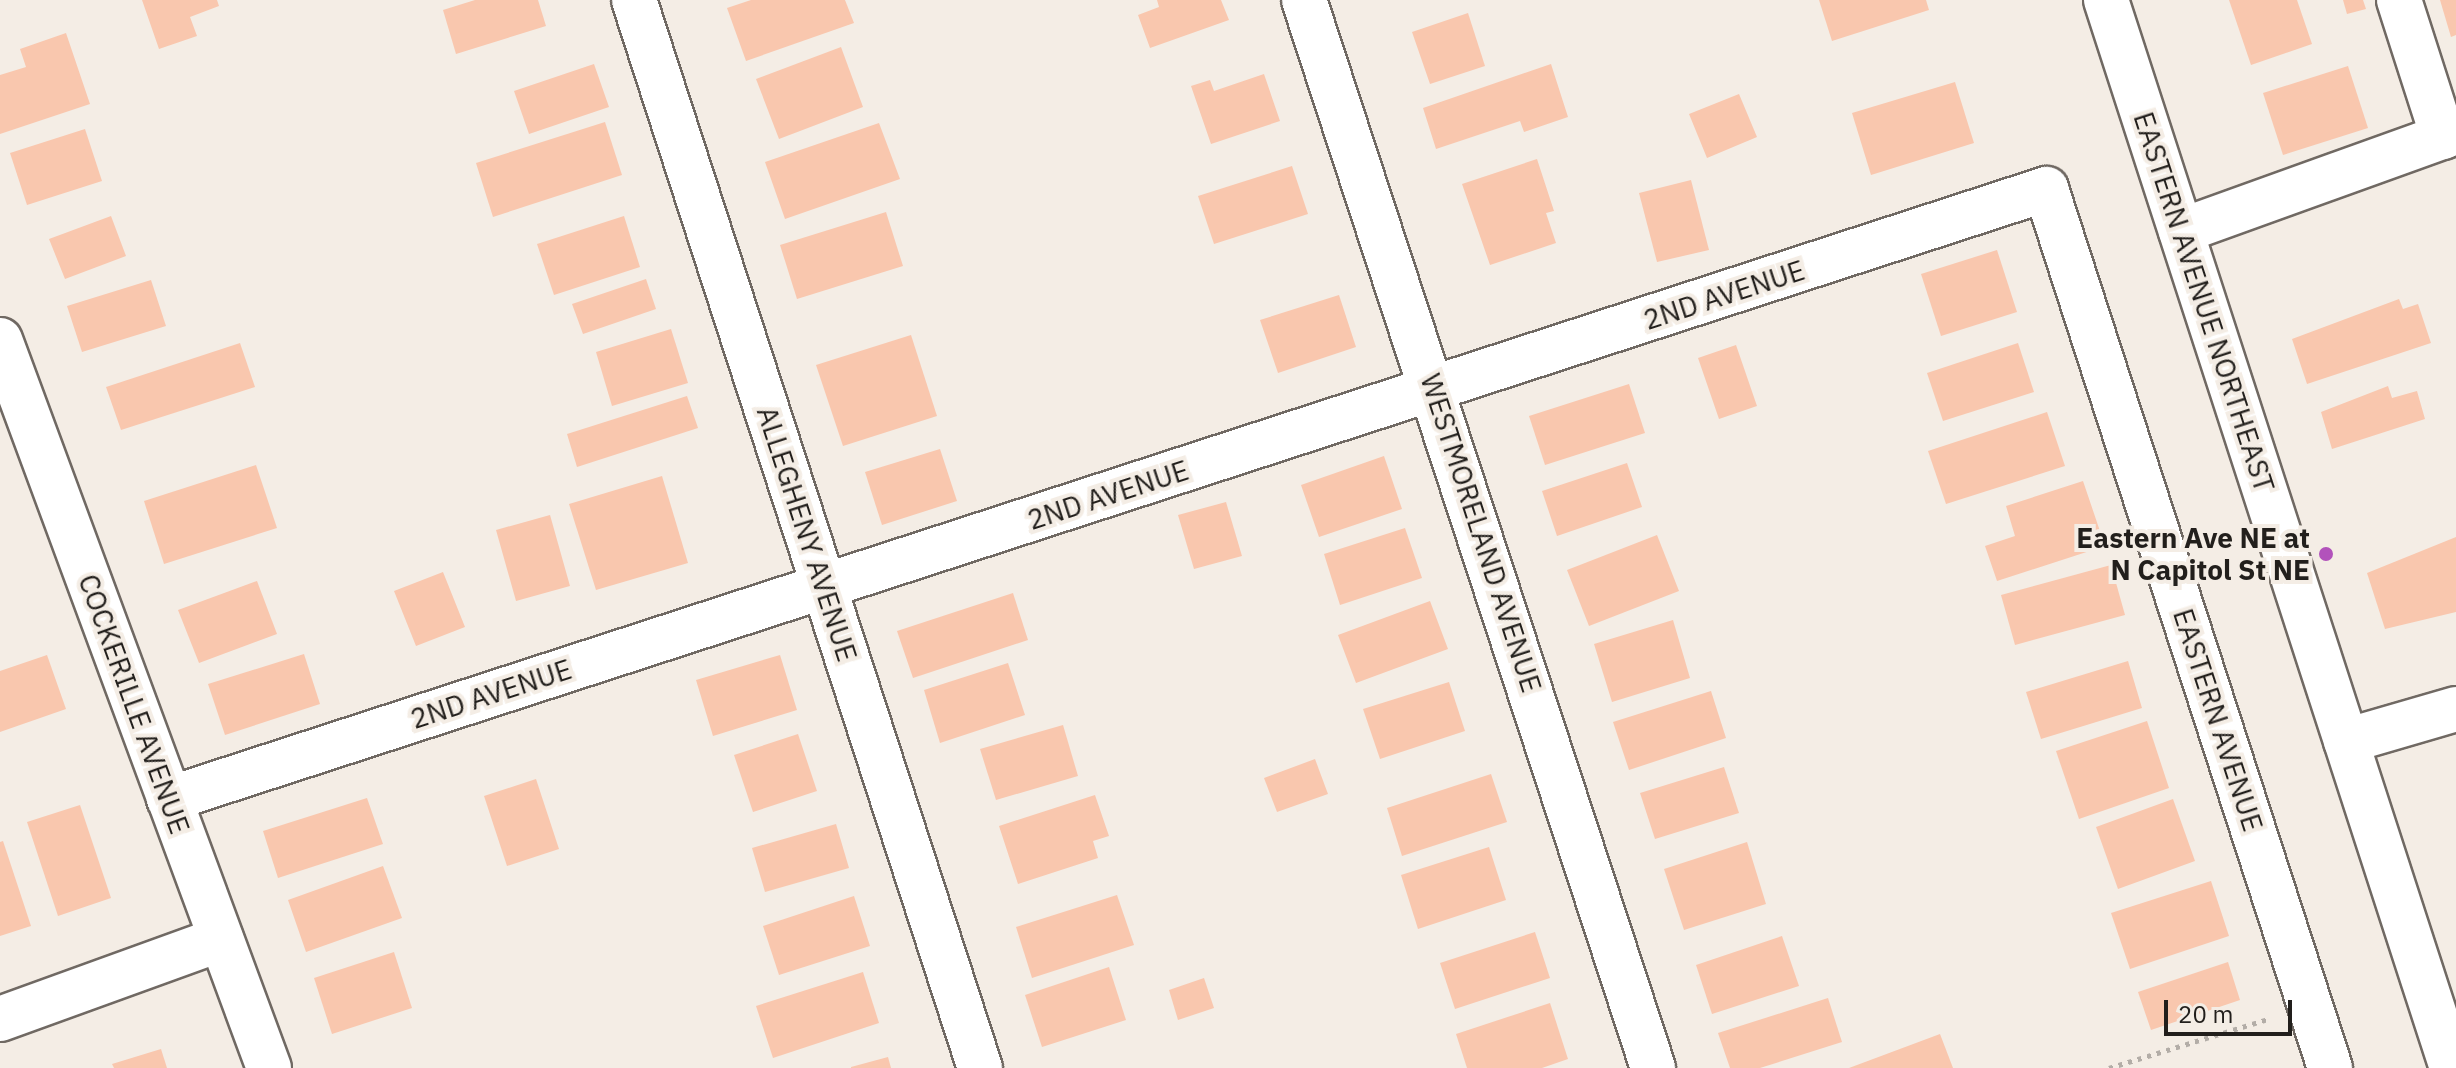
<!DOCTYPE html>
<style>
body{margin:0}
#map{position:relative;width:2456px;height:1068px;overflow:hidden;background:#f4ede5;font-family:"IBM Plex Sans",sans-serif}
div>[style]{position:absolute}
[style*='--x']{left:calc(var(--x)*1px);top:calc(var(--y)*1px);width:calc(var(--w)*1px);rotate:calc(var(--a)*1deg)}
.building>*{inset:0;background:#f9c7ae}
.path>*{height:5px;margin-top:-2.5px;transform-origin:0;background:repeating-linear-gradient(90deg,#b3ada7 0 4px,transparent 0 10px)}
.roads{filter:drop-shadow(2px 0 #706963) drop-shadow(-2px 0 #706963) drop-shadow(0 2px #706963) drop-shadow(0 -2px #706963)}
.minor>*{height:44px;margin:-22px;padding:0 22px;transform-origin:22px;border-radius:22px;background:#fff}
.dots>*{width:22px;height:22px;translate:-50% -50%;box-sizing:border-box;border:4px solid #f4ede5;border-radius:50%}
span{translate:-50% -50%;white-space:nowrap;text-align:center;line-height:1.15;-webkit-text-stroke:8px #f4ede5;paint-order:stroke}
.street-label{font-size:28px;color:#221f1c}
.poi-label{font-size:28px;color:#221f1c;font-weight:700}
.right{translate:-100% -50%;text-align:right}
.scale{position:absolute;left:2164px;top:1000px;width:128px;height:36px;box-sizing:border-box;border:4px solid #221f1c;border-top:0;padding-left:10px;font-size:24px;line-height:28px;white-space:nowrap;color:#221f1c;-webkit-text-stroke:6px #f4ede5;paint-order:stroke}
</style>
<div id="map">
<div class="building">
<div style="clip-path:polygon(142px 0,217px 0,219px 6px,190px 17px,197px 36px,159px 49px)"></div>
<div style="clip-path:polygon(475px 0,538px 0,546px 26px,456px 54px,443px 10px)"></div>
<div style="clip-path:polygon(751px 0,845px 0,854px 23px,746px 61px,727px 8px)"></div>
<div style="clip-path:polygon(1157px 0,1221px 0,1229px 20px,1150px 48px,1138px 15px,1159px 7px)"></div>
<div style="clip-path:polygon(1819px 0,1926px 0,1929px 10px,1832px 41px)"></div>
<div style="clip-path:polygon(2229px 0,2297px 0,2312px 44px,2251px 65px)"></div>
<div style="clip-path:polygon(2343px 0,2363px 0,2366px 9px,2347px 14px)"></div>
<div style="clip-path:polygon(2440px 0,2456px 0,2456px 35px,2451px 37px)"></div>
<div style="clip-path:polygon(1468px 13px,1485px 66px,1430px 84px,1412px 32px)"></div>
<div style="clip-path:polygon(66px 33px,90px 104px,0 134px,0 75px,26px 67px,20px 49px)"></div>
<div style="clip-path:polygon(841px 47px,863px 107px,779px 139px,756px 79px)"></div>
<div style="clip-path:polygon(594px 64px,609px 107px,529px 134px,514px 91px)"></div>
<div style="clip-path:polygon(1551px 64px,1568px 117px,1524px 132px,1520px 121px,1436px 149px,1423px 108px)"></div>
<div style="clip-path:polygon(2348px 66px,2368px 128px,2283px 155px,2263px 93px)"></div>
<div style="clip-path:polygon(1264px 74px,1280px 121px,1211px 144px,1191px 86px,1210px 80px,1214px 91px)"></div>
<div style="clip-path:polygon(1955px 82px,1974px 143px,1871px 175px,1852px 113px)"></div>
<div style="clip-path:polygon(1739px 94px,1757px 137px,1707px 158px,1689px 114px)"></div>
<div style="clip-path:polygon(605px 122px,622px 175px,493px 217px,476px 163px)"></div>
<div style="clip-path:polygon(879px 123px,900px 179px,785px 219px,765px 162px)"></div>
<div style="clip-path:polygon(85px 129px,102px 181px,27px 205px,10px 153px)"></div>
<div style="clip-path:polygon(1537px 159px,1554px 211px,1546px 213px,1556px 243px,1490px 265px,1462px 184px)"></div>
<div style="clip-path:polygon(1292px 166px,1308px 214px,1214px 244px,1198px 196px)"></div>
<div style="clip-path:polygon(1691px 180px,1709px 250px,1657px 262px,1639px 193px)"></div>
<div style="clip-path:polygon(886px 212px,903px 266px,797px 299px,780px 245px)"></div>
<div style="clip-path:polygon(111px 216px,126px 256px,65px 279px,49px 239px)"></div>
<div style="clip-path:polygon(624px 216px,640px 267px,554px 295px,537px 244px)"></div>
<div style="clip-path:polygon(1997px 250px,2017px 312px,1941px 336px,1921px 274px)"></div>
<div style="clip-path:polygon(646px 279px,656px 309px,583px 334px,572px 304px)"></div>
<div style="clip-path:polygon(151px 280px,166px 326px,82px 352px,67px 306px)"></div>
<div style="clip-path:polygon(1339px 295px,1356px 347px,1278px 373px,1260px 320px)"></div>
<div style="clip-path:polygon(2399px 299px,2403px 309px,2418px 304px,2431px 343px,2307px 384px,2292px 339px)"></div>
<div style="clip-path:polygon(671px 329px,688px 383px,612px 406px,596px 352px)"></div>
<div style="clip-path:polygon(911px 335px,937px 416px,843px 446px,816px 365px)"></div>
<div style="clip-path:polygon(240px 343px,255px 387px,121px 430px,106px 387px)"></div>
<div style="clip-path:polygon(2018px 343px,2034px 392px,1943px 421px,1927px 373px)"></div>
<div style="clip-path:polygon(1736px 345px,1757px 406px,1719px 419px,1698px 358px)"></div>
<div style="clip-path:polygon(1629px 384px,1645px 433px,1545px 465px,1529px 416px)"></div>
<div style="clip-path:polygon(2388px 386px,2392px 398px,2417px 391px,2425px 419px,2332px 449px,2321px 412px)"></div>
<div style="clip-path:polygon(687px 396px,698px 428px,577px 467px,567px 434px)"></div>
<div style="clip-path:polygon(2047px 412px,2065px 466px,1946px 504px,1928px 451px)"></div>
<div style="clip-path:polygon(940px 449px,957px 501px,882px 525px,865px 472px)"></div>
<div style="clip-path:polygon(1384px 456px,1402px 509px,1319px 537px,1301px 485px)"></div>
<div style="clip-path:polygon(1627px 463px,1642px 507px,1557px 536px,1542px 491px)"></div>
<div style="clip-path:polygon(256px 465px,277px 528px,164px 564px,144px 501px)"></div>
<div style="clip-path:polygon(662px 476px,688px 563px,596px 590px,569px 504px)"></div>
<div style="clip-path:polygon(2083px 481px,2105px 546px,1997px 581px,1985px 546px,2015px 536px,2006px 506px)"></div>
<div style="clip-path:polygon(1226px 502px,1242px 556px,1194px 569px,1178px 515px)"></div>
<div style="clip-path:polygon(550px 515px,570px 586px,516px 601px,496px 530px)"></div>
<div style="clip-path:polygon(1405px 528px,1422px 578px,1340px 605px,1324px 554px)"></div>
<div style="clip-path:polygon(1657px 535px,1679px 591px,1589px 626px,1567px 570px)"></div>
<div style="clip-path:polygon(2456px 537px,2456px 612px,2385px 629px,2367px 573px)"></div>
<div style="clip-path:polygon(2111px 565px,2125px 615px,2015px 645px,2001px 595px)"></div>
<div style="clip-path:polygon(443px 572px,465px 627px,416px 646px,394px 591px)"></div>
<div style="clip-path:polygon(257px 581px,277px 634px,199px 663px,178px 610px)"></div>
<div style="clip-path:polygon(1013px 593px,1028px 640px,913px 678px,897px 631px)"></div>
<div style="clip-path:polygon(1430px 601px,1448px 649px,1356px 683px,1338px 635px)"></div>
<div style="clip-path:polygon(1673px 620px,1690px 678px,1612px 702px,1594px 644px)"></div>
<div style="clip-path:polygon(304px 654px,320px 704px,225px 735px,208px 684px)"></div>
<div style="clip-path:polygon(47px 655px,66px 709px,0 732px,0 671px)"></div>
<div style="clip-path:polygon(780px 655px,797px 710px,713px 736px,696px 680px)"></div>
<div style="clip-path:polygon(2128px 661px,2142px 708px,2041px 739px,2026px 692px)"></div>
<div style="clip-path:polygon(1008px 663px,1025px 715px,940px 743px,924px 690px)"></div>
<div style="clip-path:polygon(1449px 682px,1465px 731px,1380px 759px,1363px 709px)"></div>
<div style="clip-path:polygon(1711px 691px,1726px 738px,1629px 770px,1613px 722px)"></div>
<div style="clip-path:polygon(2147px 721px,2169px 788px,2079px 819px,2056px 751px)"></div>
<div style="clip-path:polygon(1063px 725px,1078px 776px,996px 800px,980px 749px)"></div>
<div style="clip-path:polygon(798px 734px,817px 791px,753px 812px,734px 755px)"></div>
<div style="clip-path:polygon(1315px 759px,1328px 794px,1277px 812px,1264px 778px)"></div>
<div style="clip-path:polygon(1724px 767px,1739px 813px,1655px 839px,1640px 793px)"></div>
<div style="clip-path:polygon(1491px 774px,1507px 822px,1402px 856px,1387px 808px)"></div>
<div style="clip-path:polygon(536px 779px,559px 849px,507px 866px,484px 796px)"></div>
<div style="clip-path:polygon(1095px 795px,1109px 836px,1093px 841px,1098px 858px,1018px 884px,999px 826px)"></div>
<div style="clip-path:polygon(367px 798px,383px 844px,278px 878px,263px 831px)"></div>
<div style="clip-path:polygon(2173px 799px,2195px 861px,2118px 889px,2096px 827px)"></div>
<div style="clip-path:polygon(80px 805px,111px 898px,58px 916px,27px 822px)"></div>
<div style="clip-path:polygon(836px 824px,849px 868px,765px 892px,752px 848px)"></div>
<div style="clip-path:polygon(3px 841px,31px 926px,0 936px,0 842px)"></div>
<div style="clip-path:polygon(1747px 842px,1766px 904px,1684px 930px,1664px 869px)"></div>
<div style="clip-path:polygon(1489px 847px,1506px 900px,1418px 929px,1401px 875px)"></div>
<div style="clip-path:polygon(383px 866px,402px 918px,306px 952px,288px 900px)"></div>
<div style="clip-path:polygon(2211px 881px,2229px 936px,2130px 969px,2111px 913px)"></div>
<div style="clip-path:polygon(1117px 895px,1134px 945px,1032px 978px,1016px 927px)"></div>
<div style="clip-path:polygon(854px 896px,870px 946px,779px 975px,763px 926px)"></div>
<div style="clip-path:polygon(1535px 932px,1550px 978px,1455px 1009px,1440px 963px)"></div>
<div style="clip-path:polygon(1782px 936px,1799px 986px,1712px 1014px,1696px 965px)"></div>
<div style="clip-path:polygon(394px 952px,412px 1008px,332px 1034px,314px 978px)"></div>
<div style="clip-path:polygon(2228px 962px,2240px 1000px,2151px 1030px,2138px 992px)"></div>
<div style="clip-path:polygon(1109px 967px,1126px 1020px,1042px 1047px,1025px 995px)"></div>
<div style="clip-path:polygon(863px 972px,879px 1023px,773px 1058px,756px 1006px)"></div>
<div style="clip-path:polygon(1204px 978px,1214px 1008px,1178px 1020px,1169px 990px)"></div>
<div style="clip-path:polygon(1828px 998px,1842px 1042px,1760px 1068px,1730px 1068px,1718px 1033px)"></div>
<div style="clip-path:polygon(1550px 1003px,1568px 1059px,1542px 1068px,1467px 1068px,1456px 1034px)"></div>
<div style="clip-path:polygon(1940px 1034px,1953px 1068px,1849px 1068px)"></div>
<div style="clip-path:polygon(161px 1049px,167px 1068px,114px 1068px,112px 1064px)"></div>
<div style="clip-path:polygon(888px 1057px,891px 1068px,851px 1068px,851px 1067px)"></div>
</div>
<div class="path">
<div style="--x:2109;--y:1068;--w:166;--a:-17.1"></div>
</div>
<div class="roads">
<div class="minor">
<div style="--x:634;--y:0;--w:1123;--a:72.05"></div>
<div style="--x:1304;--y:0;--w:1124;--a:71.9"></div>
<div style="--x:2106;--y:0;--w:1123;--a:72.05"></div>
<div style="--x:2399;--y:0;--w:144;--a:72.2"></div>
<div style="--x:2181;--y:231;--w:292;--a:-19.8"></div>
<div style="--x:0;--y:340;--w:776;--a:69.72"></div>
<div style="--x:2346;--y:741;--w:115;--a:-16.2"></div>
<div style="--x:169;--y:799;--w:1974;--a:-18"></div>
<div style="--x:2046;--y:189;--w:924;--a:72.09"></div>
<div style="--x:0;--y:1019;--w:235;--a:-19.9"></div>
</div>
</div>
<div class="dots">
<div style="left:2326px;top:554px;background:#b252bb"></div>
</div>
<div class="street-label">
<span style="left:1724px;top:295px;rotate:-18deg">2ND AVENUE</span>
<span style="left:2204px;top:302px;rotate:72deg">EASTERN AVENUE NORTHEAST</span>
<span style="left:1108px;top:495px;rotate:-18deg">2ND AVENUE</span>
<span style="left:1481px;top:533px;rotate:72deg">WESTMORELAND AVENUE</span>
<span style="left:807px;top:534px;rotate:72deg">ALLEGHENY AVENUE</span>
<span style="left:491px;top:694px;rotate:-18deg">2ND AVENUE</span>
<span style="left:134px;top:704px;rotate:70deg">COCKERILLE AVENUE</span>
<span style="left:2218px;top:720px;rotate:72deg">EASTERN AVENUE</span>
</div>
<div class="poi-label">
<span class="right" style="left:2310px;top:554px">Eastern Ave NE at<br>N Capitol St NE</span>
</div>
<div class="scale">20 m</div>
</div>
